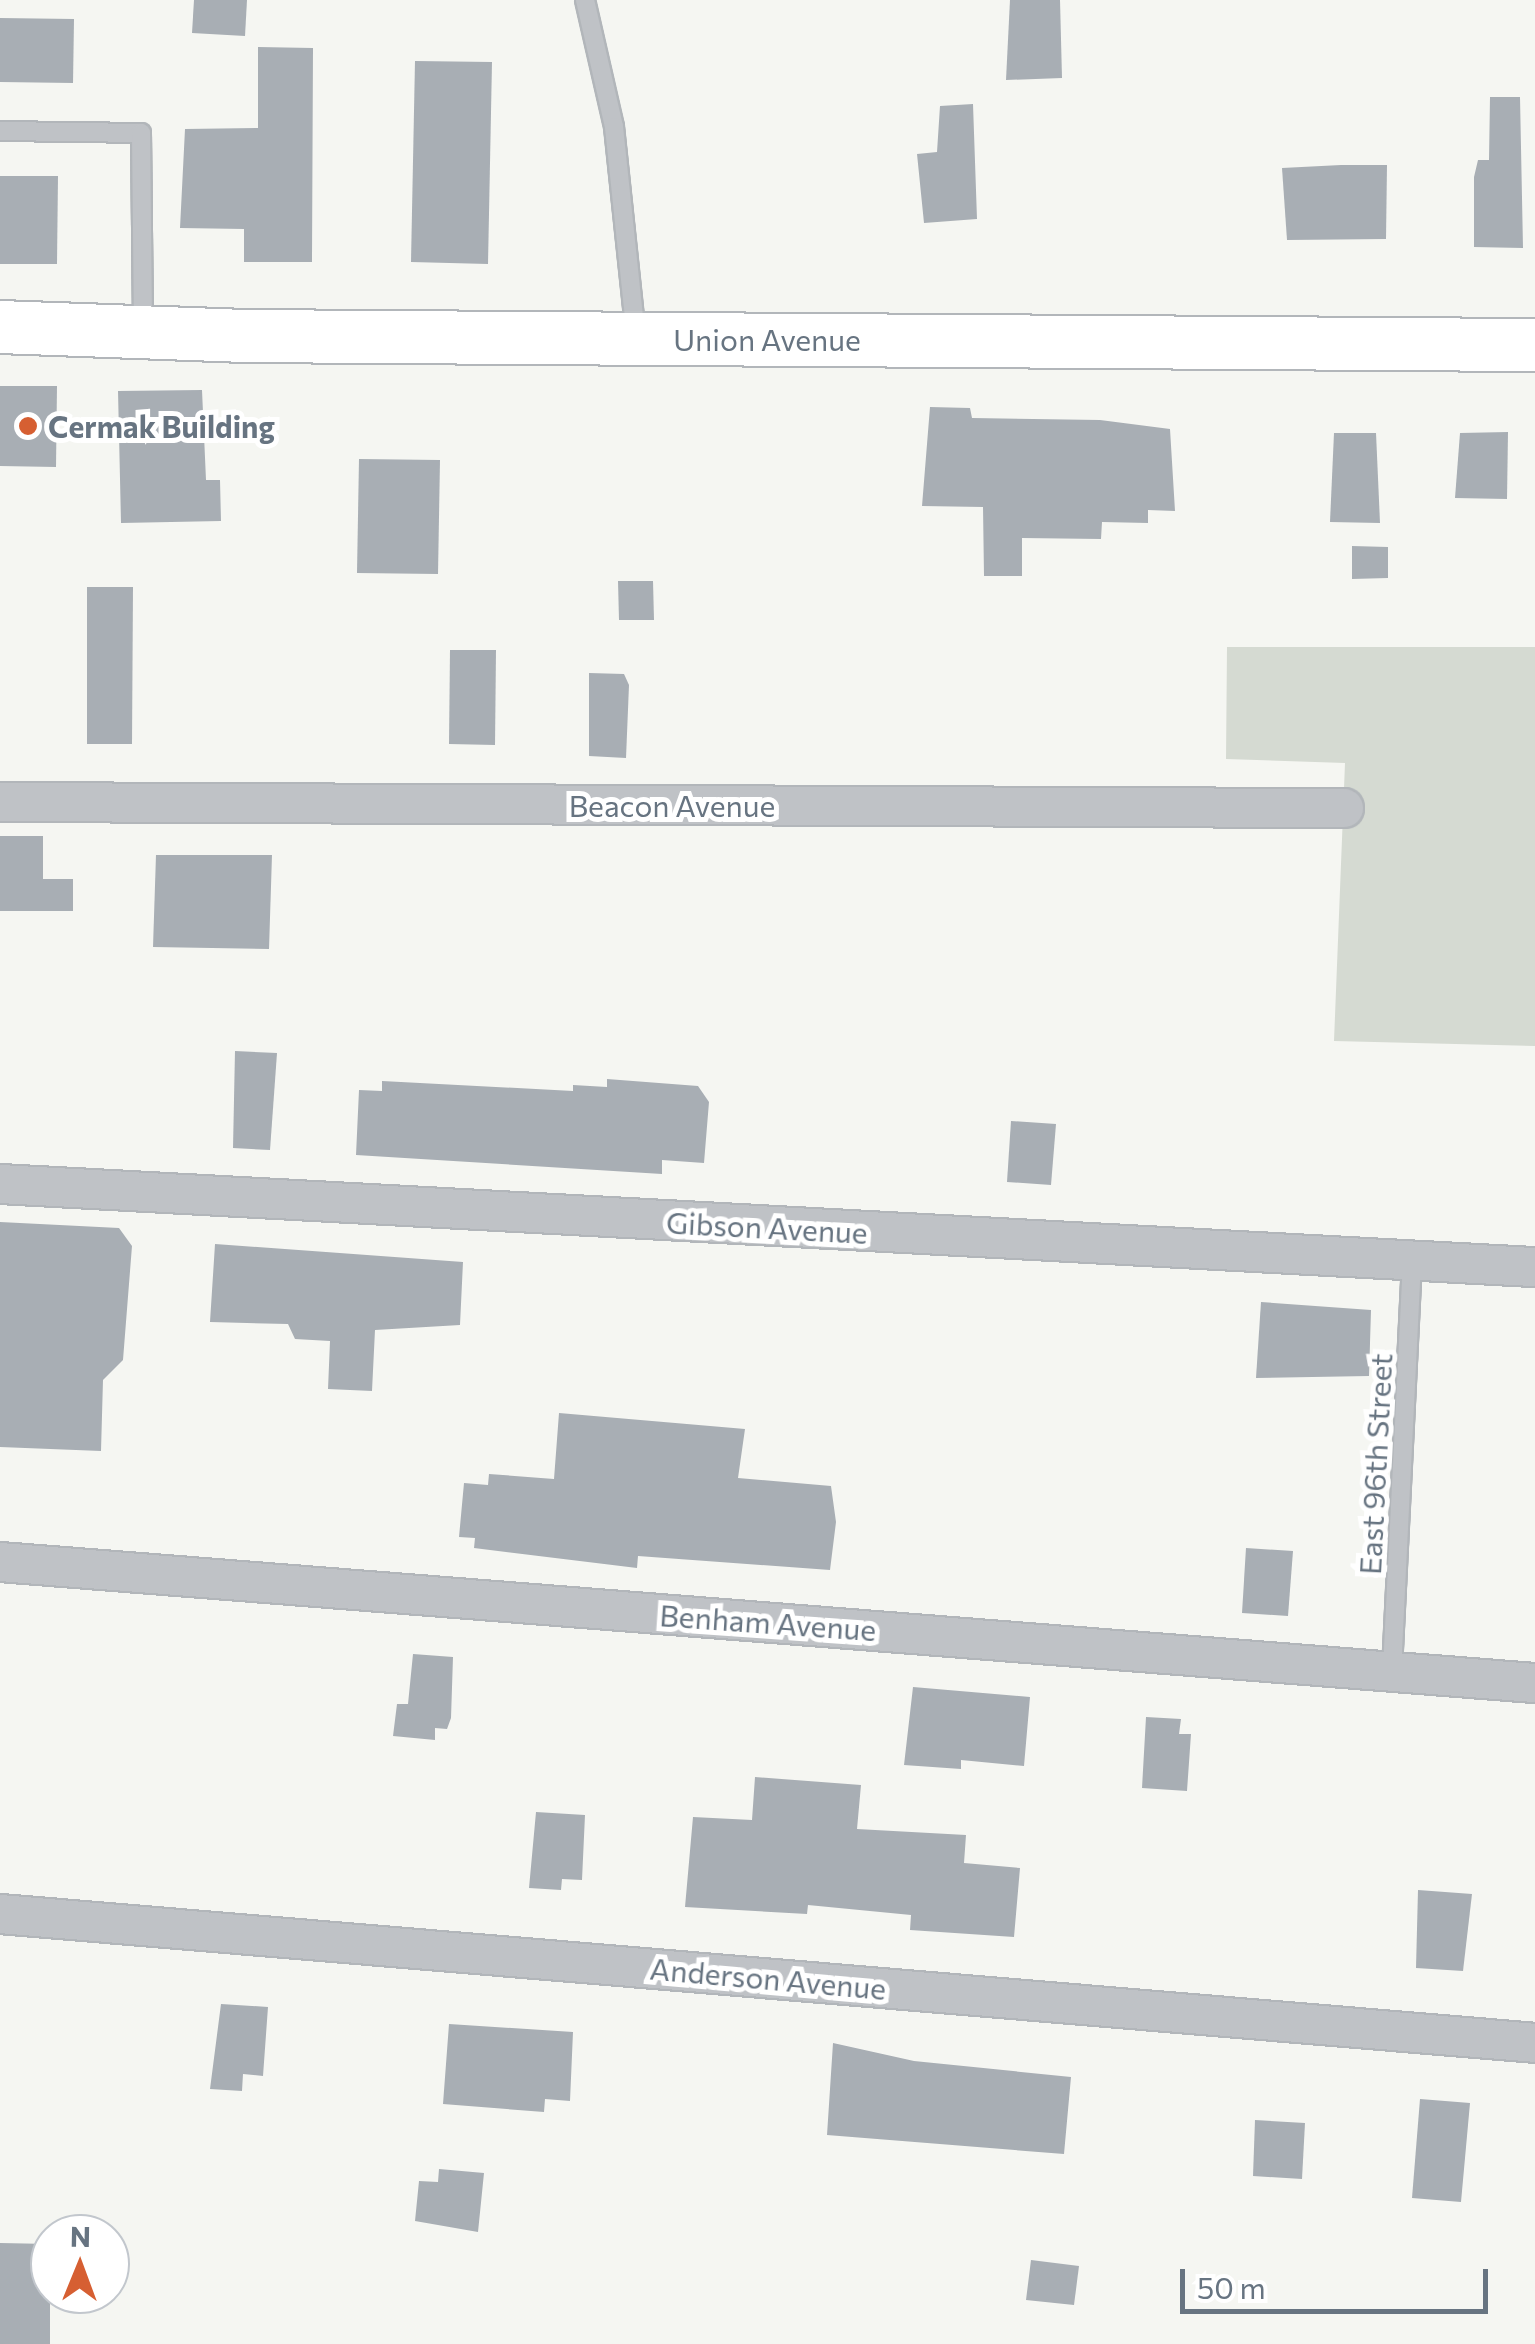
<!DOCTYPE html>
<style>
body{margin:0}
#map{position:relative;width:1535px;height:2344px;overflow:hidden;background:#f5f6f2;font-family:Commissioner,sans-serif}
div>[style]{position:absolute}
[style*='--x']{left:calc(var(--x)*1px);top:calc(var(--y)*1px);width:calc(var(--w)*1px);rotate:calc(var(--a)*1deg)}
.green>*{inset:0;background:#d5dad2}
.building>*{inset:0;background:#a8aeb4}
.roads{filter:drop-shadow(2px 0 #b2b6ba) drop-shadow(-2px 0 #b2b6ba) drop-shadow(0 2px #b2b6ba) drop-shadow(0 -2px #b2b6ba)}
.service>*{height:18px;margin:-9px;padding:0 9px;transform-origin:9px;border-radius:9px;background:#bfc2c6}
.minor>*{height:38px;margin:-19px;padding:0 19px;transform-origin:19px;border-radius:19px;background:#bfc2c6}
.secondary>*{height:52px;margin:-26px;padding:0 26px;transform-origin:26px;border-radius:26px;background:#fff}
.dots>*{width:28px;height:28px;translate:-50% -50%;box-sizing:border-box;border:5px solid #fff;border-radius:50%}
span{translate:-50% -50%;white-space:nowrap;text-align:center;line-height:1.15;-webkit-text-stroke:10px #fff;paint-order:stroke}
.street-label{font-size:30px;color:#677481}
.poi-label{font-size:30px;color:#677481;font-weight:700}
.left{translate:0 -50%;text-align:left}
.north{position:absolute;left:30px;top:2214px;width:100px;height:100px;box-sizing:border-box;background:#fff;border:2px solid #c2c7cd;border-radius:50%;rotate:1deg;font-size:28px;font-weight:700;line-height:40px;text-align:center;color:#677481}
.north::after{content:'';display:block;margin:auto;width:35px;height:45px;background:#d65f32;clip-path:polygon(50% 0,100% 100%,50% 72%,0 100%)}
.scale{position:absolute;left:1180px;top:2269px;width:308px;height:45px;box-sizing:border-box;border:5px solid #677481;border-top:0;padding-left:12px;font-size:30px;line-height:35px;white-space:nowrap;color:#677481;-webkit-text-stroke:8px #fff;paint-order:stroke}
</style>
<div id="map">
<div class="green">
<div style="clip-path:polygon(1227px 647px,1535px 647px,1535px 1046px,1334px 1041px,1345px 763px,1226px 759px)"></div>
</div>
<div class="building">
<div style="clip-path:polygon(194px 0,247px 0,245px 36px,192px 33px)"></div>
<div style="clip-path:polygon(1010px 0,1060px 0,1062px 78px,1006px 80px)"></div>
<div style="clip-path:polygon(0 18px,74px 19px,73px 83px,0 82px)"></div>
<div style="clip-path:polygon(258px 47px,313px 48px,312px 262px,244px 262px,244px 229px,180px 228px,185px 129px,258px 128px)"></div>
<div style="clip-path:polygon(415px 61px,492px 62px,488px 264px,411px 262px)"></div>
<div style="clip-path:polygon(1490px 97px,1520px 97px,1523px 248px,1474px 247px,1474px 177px,1478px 160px,1489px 160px)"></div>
<div style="clip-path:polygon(973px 104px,977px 219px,924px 223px,917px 154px,937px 152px,940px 106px)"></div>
<div style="clip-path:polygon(1341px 165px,1387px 165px,1386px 239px,1287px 240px,1282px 168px)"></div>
<div style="clip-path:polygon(0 176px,58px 176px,57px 264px,0 264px)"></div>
<div style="clip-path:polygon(0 386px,57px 386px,56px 467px,0 466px)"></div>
<div style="clip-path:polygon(202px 390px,206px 480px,220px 480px,221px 521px,121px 523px,118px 391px)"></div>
<div style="clip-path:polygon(930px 407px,970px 408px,972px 418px,1100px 420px,1170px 429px,1175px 511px,1148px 510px,1148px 523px,1102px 522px,1101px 539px,1022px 538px,1022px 576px,984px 576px,983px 507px,922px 506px)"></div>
<div style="clip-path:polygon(1508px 432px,1507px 499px,1455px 498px,1460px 433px)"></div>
<div style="clip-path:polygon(1334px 433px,1376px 433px,1380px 523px,1330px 522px)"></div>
<div style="clip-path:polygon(359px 459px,440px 460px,438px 574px,357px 573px)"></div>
<div style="clip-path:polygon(1352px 546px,1388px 547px,1388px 578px,1352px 579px)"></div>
<div style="clip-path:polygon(618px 581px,653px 581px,654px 620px,619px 620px)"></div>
<div style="clip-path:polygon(87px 587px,133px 587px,132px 744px,87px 744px)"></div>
<div style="clip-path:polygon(450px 650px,496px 650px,495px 745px,449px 744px)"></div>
<div style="clip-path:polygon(589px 673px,624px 674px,629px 685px,626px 758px,589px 756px)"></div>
<div style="clip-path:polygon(0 836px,43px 836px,43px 879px,73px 879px,73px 911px,0 911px)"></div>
<div style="clip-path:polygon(156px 855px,272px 855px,269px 949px,153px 947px)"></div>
<div style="clip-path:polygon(235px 1051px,277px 1053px,270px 1150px,233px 1148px)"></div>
<div style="clip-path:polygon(607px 1079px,698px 1086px,709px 1102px,704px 1163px,662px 1160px,662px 1174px,356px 1155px,359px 1090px,382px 1091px,382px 1081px,573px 1091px,573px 1085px,607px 1087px)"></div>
<div style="clip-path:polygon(1011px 1121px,1056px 1124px,1051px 1185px,1007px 1182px)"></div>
<div style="clip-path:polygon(0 1222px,119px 1228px,132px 1246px,123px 1360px,103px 1380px,101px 1451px,0 1447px)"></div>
<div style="clip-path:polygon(215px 1244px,463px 1262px,460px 1325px,375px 1330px,372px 1391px,328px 1389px,330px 1341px,295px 1339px,288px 1324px,210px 1322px)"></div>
<div style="clip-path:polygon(1261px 1302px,1371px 1310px,1369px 1376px,1256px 1378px)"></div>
<div style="clip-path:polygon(559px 1413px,745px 1429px,738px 1478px,831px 1486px,836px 1522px,830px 1570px,638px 1556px,637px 1568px,474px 1548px,475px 1538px,459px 1537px,464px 1483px,488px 1485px,489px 1474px,554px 1479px)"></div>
<div style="clip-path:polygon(1246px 1548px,1293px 1551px,1288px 1616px,1242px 1613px)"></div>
<div style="clip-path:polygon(413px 1654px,453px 1657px,451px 1718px,447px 1729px,435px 1728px,435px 1740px,393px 1736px,397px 1704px,408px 1704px)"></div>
<div style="clip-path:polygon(913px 1687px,1030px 1697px,1024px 1766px,961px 1760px,961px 1769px,904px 1765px)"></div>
<div style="clip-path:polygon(1146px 1717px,1181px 1719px,1179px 1734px,1191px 1734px,1187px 1791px,1142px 1788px)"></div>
<div style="clip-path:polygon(755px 1777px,861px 1785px,857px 1829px,966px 1835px,964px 1863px,1020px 1868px,1014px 1937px,910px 1930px,911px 1915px,808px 1905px,807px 1914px,685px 1907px,693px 1817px,752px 1820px)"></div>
<div style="clip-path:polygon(536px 1812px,585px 1815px,582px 1880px,562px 1879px,561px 1890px,529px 1888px)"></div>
<div style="clip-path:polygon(1418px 1890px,1472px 1894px,1463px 1971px,1416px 1968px)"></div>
<div style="clip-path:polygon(221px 2004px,268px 2007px,263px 2076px,243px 2074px,242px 2091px,210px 2089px)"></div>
<div style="clip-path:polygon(449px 2024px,573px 2032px,570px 2101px,545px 2099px,544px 2112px,443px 2104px)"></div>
<div style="clip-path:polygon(833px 2043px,914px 2061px,1071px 2077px,1064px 2154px,827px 2135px)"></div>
<div style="clip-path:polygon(1420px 2099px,1470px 2103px,1461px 2202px,1412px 2198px)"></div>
<div style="clip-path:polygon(1255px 2120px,1305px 2123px,1302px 2179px,1253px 2176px)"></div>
<div style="clip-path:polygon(439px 2169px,484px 2173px,478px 2232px,415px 2221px,419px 2181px,438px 2182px)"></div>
<div style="clip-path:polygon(0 2243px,50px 2244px,50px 2344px,0 2344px)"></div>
<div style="clip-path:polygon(1031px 2260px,1079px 2266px,1074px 2305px,1026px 2300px)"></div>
</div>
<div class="roads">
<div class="service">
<div style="--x:585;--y:0;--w:130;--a:77.1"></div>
<div style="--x:614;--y:127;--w:209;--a:84"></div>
<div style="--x:0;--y:131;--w:141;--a:0.8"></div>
<div style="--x:141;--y:133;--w:193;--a:89.4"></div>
<div style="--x:1392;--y:1670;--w:409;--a:-87.2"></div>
</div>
<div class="minor">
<div style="--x:0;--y:802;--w:1344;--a:0.26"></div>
<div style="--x:0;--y:1184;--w:1537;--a:3.1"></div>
<div style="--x:0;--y:1562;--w:1540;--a:4.51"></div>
<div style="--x:0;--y:1914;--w:1540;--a:4.8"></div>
</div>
<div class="secondary">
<div style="--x:0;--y:327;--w:241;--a:2.1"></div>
<div style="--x:241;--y:336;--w:1294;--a:0.4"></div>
</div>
</div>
<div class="dots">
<div style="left:28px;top:426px;background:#d65f32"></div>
</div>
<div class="street-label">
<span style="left:767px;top:339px">Union Avenue</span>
<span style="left:672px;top:805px">Beacon Avenue</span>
<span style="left:767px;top:1227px;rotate:3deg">Gibson Avenue</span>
<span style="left:1375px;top:1464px;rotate:-87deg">East 96th Street</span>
<span style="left:768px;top:1622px;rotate:4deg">Benham Avenue</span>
<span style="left:768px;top:1978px;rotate:5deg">Anderson Avenue</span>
</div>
<div class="poi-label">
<span class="left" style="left:48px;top:426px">Cermak Building</span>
</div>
<div class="north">N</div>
<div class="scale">50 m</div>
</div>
